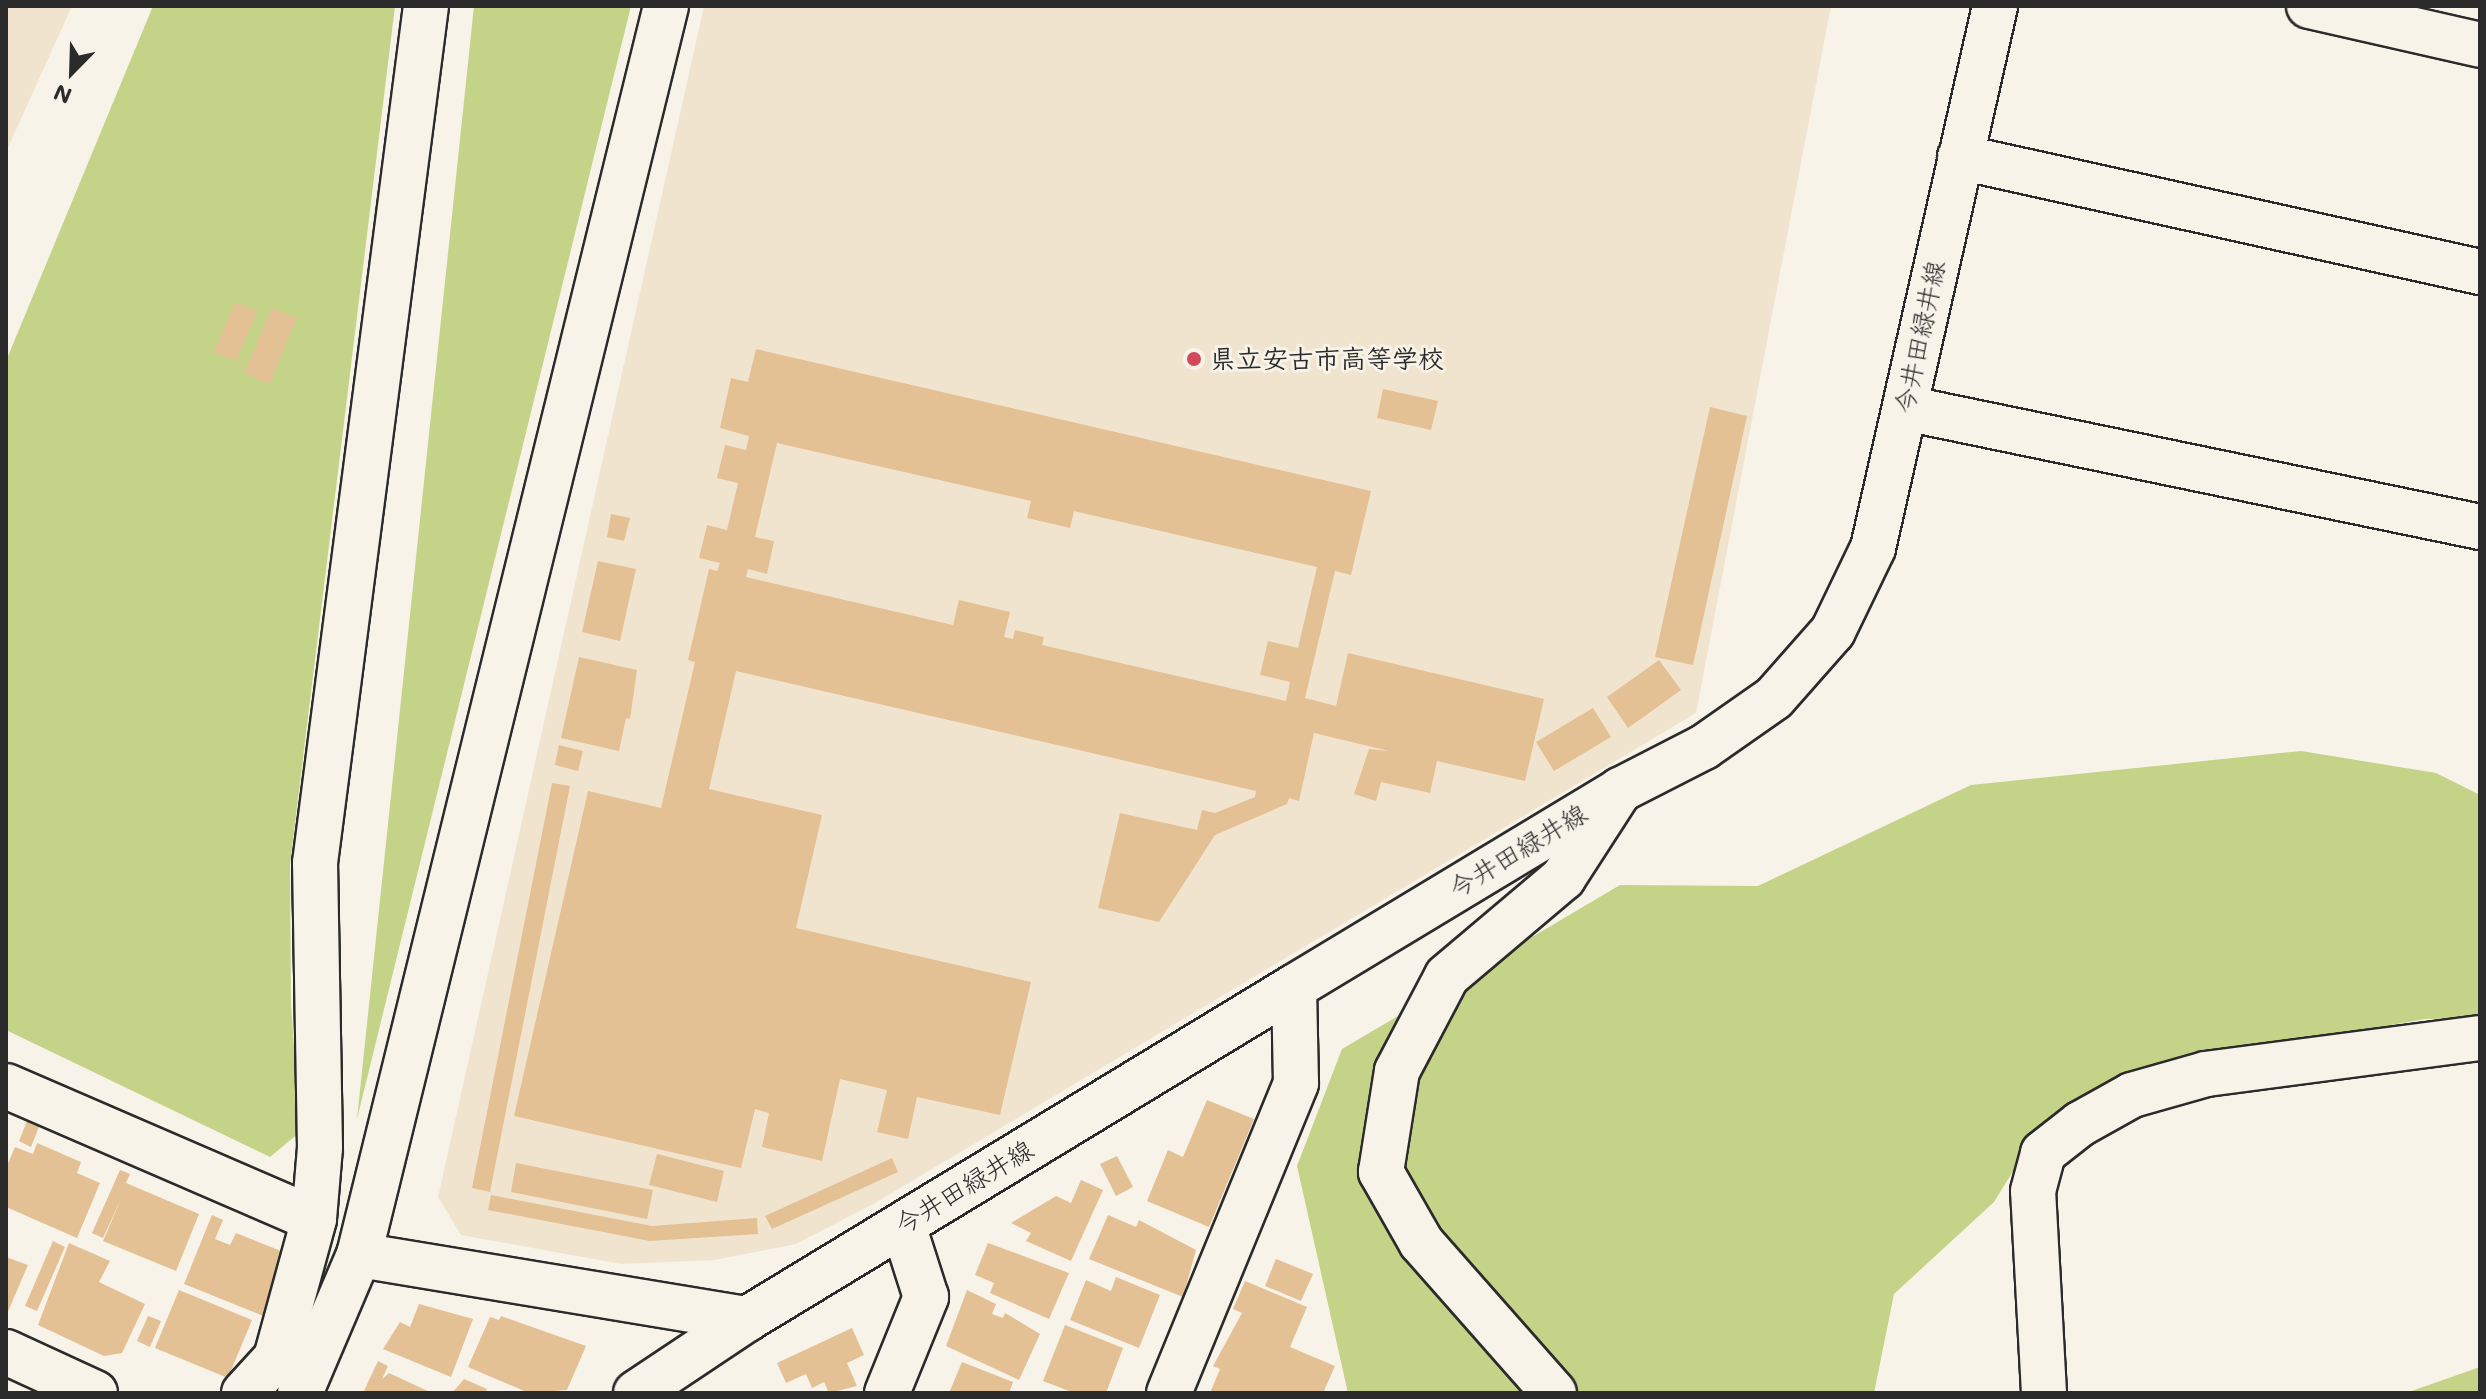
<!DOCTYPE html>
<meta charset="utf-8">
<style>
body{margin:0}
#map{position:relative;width:2486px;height:1399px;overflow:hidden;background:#f7f3e8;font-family:Mali,"Klee One",sans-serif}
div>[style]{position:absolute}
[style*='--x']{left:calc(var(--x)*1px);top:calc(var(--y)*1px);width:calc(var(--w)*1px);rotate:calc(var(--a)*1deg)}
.built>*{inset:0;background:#f1e4cf}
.green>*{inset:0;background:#c4d387}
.building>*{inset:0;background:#e4c095}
.roads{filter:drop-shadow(2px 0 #2b2b2b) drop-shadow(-2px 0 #2b2b2b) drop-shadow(0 2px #2b2b2b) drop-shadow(0 -2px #2b2b2b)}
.minor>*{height:44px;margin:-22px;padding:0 22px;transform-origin:22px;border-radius:22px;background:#f7f3e8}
.major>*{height:44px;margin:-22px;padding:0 22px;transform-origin:22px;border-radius:22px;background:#f7f3e8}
.dots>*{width:22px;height:22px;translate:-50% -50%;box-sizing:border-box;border:4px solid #f7f3e8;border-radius:50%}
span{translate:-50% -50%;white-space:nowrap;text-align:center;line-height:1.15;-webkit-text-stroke:6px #f7f3e8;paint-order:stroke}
.street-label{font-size:26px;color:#2b2b2b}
.poi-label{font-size:26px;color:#2b2b2b;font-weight:700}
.left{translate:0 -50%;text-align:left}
.frame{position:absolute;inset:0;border:8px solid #2b2b2b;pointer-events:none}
.north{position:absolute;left:32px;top:32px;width:80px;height:80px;-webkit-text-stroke:6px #f7f3e8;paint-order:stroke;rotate:203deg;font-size:22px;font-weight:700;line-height:32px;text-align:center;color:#2b2b2b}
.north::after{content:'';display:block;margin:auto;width:28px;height:36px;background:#2b2b2b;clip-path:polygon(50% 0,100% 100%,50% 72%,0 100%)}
</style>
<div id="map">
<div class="built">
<div style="clip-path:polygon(6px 6px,72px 6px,6px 152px)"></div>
<div style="clip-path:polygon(704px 6px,1831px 6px,1696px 713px,875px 1203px,796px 1244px,715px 1260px,621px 1264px,461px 1235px,438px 1197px)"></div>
</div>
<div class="green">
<div style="clip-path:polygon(153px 6px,395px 6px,290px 864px,291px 1003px,300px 1132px,270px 1157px,6px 1030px,6px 361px)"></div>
<div style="clip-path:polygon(474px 6px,631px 6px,357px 1119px)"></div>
<div style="clip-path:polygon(2301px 751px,2436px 773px,2480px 795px,2480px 1018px,2425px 1019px,2124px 1072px,2041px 1126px,1994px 1202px,1894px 1294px,1874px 1393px,1348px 1393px,1297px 1166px,1342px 1049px,1620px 885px,1758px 886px,1971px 785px)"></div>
<div style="clip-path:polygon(2480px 1367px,2480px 1393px,2406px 1393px)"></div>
</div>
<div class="building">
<div style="clip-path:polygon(235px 302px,257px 311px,236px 361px,214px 352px)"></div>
<div style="clip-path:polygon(272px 308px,297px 318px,269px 384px,244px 373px)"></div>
<div style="clip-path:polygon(evenodd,756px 349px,1371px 491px,1351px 575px,1335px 571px,1305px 698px,1336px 706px,1348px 653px,1544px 699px,1525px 781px,1437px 761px,1430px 793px,1381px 782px,1376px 801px,1354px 794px,1369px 749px,1389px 751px,1314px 733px,1299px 801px,1289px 798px,1287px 804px,1215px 835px,1159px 922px,1098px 908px,1120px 813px,1197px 830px,1202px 810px,1215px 813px,1255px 797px,1256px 791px,736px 671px,709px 789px,822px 815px,796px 928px,1031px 982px,1000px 1115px,917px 1097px,908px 1139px,877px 1132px,887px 1090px,840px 1079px,822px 1161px,762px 1147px,769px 1113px,755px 1109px,741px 1168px,514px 1116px,588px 791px,661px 808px,695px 662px,688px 660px,709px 569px,717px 571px,720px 563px,699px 558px,707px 525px,727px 530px,738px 483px,717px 478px,725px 445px,746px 450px,749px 436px,720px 428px,731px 378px,748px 382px,756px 349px,777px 443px,1031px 501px,1027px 518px,1070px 528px,1074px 511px,1317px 567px,1298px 648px,1268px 641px,1260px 675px,1290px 682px,1286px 701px,1042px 645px,1044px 637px,1015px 630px,1013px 639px,1004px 637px,1010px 612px,959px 600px,953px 625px,746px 577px,748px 569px,767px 574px,774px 541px,755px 537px,777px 443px)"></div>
<div style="clip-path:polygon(1383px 389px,1438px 401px,1431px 430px,1377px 418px)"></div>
<div style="clip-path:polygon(1710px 407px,1747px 416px,1693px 665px,1655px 657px)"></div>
<div style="clip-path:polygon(611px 514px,630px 518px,624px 541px,607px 537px)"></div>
<div style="clip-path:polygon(598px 561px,636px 569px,620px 641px,582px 632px)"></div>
<div style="clip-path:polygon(579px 657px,637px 670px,630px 719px,626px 718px,619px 751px,561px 738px)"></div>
<div style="clip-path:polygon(1659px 660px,1681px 690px,1628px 728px,1607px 697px)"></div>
<div style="clip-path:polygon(1593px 708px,1611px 737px,1554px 771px,1536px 742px)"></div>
<div style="clip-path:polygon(559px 745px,583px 751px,578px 771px,555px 765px)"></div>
<div style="clip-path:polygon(552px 783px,570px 786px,490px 1192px,472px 1188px)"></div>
<div style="clip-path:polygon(1207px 1100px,1254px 1119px,1209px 1227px,1147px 1201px,1168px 1150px,1183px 1157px)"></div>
<div style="clip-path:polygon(29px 1116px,41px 1122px,31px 1147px,19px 1141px)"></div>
<div style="clip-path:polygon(37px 1143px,81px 1162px,77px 1173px,100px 1183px,77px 1238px,6px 1207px,6px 1168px,15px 1147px,33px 1154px)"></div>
<div style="clip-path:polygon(657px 1154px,724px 1171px,717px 1202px,649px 1185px)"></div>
<div style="clip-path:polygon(1117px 1156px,1133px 1187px,1116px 1196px,1100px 1164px)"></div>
<div style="clip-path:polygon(892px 1158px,898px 1172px,772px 1229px,765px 1216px)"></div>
<div style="clip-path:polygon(516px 1163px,653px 1190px,647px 1219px,511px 1192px)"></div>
<div style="clip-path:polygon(120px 1170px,130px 1174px,126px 1183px,199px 1214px,176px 1271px,103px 1241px,121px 1199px,103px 1238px,92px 1233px)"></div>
<div style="clip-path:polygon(1081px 1180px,1103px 1190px,1071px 1261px,1026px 1241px,1031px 1233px,1011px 1223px,1056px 1196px,1071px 1203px)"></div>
<div style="clip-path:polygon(491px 1195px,652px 1226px,757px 1218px,758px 1234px,650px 1241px,488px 1210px)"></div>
<div style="clip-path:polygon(212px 1215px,223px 1220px,215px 1239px,230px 1245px,236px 1233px,291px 1255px,266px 1317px,184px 1284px)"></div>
<div style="clip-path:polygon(1108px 1215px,1136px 1227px,1139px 1220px,1196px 1250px,1183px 1297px,1089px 1259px)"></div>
<div style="clip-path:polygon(53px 1241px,65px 1247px,37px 1311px,25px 1306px)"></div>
<div style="clip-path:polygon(69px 1243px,110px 1261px,99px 1282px,145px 1304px,122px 1353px,104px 1356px,38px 1325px)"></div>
<div style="clip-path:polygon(988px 1243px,1069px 1273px,1049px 1319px,990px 1293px,994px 1283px,975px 1275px)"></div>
<div style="clip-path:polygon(6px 1257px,28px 1265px,6px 1316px)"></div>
<div style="clip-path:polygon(1276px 1259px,1313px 1274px,1301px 1301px,1265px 1286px)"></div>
<div style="clip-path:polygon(1116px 1277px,1160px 1295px,1139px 1348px,1070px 1320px,1086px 1280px,1111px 1291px)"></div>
<div style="clip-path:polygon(1245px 1281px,1307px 1307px,1290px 1347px,1335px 1366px,1323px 1393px,1210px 1393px,1220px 1369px,1213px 1366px,1242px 1313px,1233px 1309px)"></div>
<div style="clip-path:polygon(179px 1290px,252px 1320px,228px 1378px,155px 1348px)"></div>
<div style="clip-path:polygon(967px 1290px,996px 1304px,992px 1314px,1003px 1318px,1005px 1313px,1040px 1334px,1019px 1380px,946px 1346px)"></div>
<div style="clip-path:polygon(419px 1304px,473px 1319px,451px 1377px,383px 1349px,400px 1322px,410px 1327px)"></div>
<div style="clip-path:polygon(148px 1316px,161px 1321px,150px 1347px,137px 1341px)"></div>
<div style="clip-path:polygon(501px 1316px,586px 1346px,567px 1390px,529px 1393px,468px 1367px,490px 1317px,499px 1320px)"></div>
<div style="clip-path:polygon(1065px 1325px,1123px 1348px,1106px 1393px,1074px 1393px,1043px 1381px)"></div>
<div style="clip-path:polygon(852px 1328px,864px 1355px,847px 1363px,857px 1386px,829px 1393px,824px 1382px,812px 1388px,806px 1374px,786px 1383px,777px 1363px)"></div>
<div style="clip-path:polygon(378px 1361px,388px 1366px,382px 1379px,389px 1373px,432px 1393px,363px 1393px)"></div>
<div style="clip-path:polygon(962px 1362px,1013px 1382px,1009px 1393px,949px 1393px)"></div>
<div style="clip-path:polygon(464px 1379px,487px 1389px,485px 1393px,452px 1393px)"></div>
</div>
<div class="roads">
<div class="minor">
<div style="--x:2309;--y:6;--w:175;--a:12.8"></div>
<div style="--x:1960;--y:157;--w:533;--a:12.47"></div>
<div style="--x:1905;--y:408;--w:587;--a:11.69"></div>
<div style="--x:6;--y:1086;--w:335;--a:23.4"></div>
<div style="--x:359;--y:1255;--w:393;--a:9.4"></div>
<div style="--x:6;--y:1352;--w:98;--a:24.7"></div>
<div style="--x:244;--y:1393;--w:47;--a:-47.6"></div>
<div style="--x:276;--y:1358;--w:144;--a:-74.7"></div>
<div style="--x:314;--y:1219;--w:71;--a:-85.2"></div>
<div style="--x:320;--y:1148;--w:285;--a:-91"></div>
<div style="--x:315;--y:863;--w:864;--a:-82.62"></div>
<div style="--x:300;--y:1393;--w:150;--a:-66.9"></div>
<div style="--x:359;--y:1255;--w:1286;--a:-76.19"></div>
<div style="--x:887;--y:1393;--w:104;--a:-67.9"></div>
<div style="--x:926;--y:1297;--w:76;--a:-107.7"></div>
<div style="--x:1169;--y:1393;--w:335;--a:-67.7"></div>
<div style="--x:1296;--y:1083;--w:96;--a:-91.2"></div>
<div style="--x:1554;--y:1393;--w:201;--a:-131.4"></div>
<div style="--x:1421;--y:1242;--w:81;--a:-119.7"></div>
<div style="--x:1381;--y:1172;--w:102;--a:-81"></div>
<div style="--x:1397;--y:1071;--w:107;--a:-62.2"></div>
<div style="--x:1447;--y:976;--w:152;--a:-40.2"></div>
<div style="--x:1563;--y:878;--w:105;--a:-57.1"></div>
<div style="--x:2044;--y:1393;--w:202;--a:-93.1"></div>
<div style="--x:2033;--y:1191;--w:39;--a:-75"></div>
<div style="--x:2043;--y:1153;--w:47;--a:-38.1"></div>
<div style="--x:2080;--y:1124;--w:60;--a:-29.1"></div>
<div style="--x:2132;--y:1095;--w:77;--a:-15.8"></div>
<div style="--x:2206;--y:1074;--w:276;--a:-7.5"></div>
</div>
<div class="major">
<div style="--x:636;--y:1393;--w:133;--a:-33.7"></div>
<div style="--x:747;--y:1319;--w:640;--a:-31.26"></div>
<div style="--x:1294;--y:987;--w:381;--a:-31.1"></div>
<div style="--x:1620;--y:790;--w:94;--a:-27.1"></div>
<div style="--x:1704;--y:747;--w:85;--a:-35"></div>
<div style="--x:1774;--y:698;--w:89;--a:-48.6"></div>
<div style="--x:1833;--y:631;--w:92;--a:-64.3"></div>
<div style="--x:1873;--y:548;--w:556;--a:-77.31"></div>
</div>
</div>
<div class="dots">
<div style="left:1194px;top:359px;background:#d1495b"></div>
</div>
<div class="street-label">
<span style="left:1920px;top:337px;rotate:-78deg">今井田緑井線</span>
<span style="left:1518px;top:851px;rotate:-31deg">今井田緑井線</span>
<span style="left:964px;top:1187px;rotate:-31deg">今井田緑井線</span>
</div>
<div class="poi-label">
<span class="left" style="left:1210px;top:359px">県立安古市高等学校</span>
</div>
<div class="frame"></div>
<div class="north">N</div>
</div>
